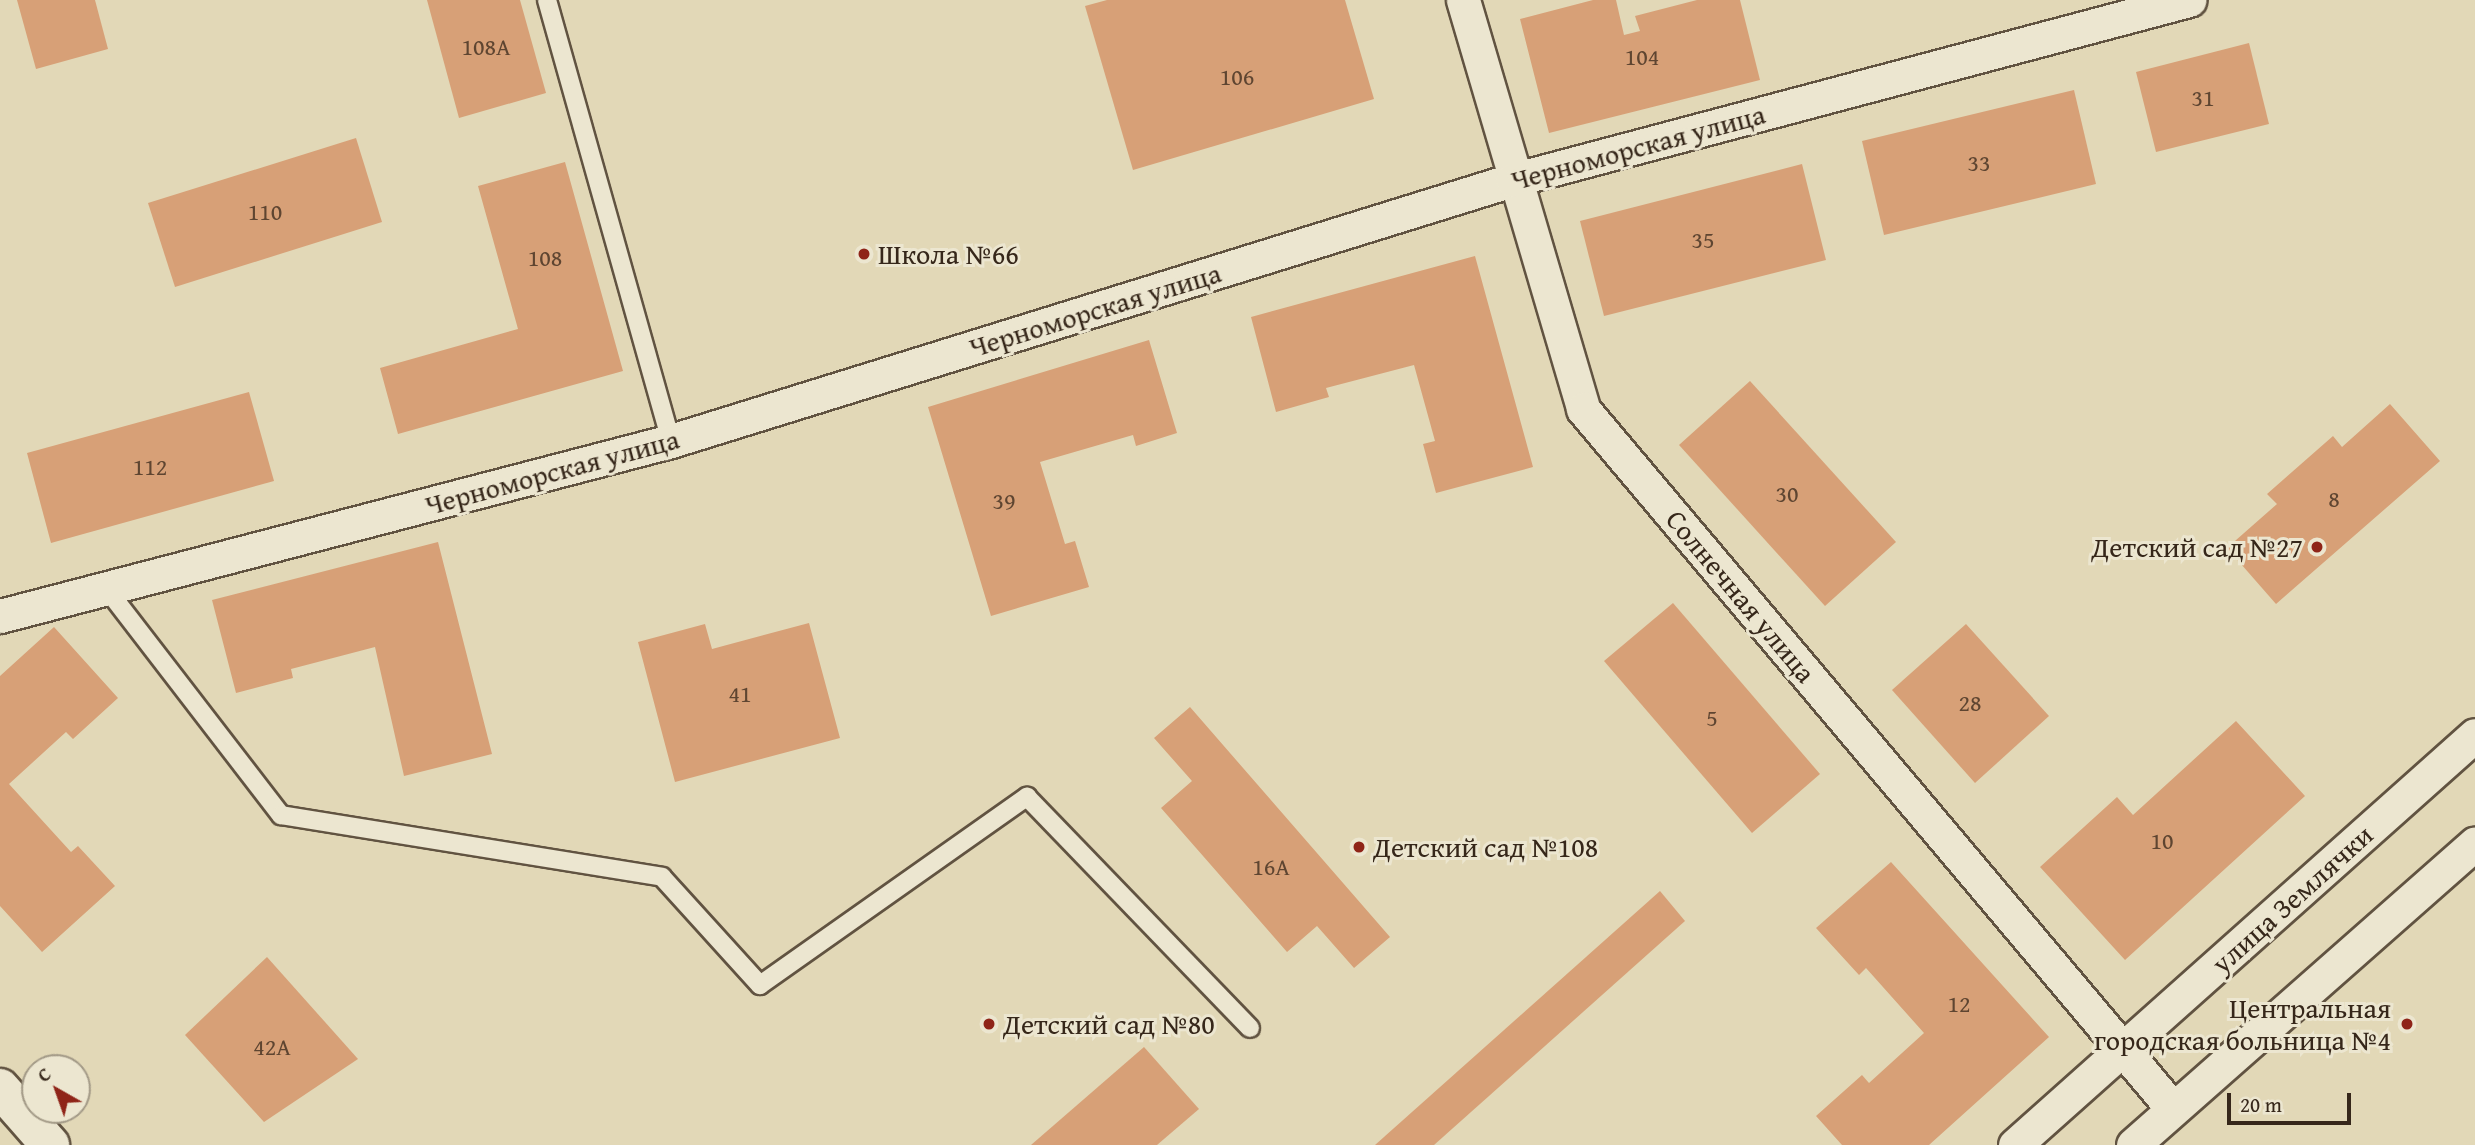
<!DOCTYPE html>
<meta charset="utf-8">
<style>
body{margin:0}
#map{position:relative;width:2475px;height:1145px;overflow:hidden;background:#e2d8b7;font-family:"Gentium Book Plus",serif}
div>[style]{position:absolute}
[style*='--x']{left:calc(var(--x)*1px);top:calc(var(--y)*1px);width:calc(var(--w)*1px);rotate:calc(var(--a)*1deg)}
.building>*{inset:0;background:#d7a077}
.roads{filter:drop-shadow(2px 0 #615341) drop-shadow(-2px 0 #615341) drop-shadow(0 2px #615341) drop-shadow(0 -2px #615341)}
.lane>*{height:18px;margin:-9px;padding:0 9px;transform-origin:9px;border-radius:9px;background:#ece6d0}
.street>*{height:33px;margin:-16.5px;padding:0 16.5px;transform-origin:16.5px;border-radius:16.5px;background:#ece6d0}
.secondary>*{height:38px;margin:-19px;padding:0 19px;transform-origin:19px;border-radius:19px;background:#ece6d0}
.dots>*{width:19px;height:19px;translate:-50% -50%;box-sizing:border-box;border:4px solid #ece6d0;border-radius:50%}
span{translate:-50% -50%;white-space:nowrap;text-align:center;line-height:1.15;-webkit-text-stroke:6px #ece6d0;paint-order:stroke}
.number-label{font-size:24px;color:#5e4531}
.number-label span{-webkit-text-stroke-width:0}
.street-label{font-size:28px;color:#36271a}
.poi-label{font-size:28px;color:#36271a}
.left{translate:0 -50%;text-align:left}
.right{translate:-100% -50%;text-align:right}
.north{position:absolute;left:21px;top:1054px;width:70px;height:70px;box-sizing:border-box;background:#ece6d0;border:2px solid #a39a87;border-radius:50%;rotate:320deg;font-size:19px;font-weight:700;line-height:28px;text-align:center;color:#36271a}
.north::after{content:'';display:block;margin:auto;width:24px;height:32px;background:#8f2418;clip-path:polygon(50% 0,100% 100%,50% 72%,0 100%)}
.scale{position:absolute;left:2227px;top:1093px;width:124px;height:32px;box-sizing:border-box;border:4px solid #36271a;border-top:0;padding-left:9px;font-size:21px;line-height:24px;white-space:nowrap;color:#36271a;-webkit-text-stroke:5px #ece6d0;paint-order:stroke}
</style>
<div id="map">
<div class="building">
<div style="clip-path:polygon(17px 0,95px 0,108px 49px,36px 69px)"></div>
<div style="clip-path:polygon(427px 0,520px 0,546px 93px,459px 118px)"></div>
<div style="clip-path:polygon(1107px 0,1345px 0,1374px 99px,1133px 170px,1085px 6px)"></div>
<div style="clip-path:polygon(1593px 0,1616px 0,1624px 35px,1640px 31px,1635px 16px,1697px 0,1740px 0,1760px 80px,1549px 133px,1520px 19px)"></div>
<div style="clip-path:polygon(2249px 43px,2269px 124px,2156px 152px,2136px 72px)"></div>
<div style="clip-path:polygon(2074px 90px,2096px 184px,1884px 235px,1862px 141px)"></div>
<div style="clip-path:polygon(356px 138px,382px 222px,175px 287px,148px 203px)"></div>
<div style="clip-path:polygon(565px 162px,623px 371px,398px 434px,380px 368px,518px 329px,478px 186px)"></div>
<div style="clip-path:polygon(1802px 164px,1826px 260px,1604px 316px,1580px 221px)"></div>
<div style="clip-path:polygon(1475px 256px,1533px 467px,1436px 493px,1423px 444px,1435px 441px,1414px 365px,1326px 388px,1329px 397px,1276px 412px,1251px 317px)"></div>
<div style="clip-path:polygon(1149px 340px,1177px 433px,1136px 446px,1133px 435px,1040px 462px,1065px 544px,1075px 541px,1089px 587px,991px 616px,928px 407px)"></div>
<div style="clip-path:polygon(1750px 381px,1896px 542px,1825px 606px,1679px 445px)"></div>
<div style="clip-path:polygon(249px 392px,274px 481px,51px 543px,27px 453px)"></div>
<div style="clip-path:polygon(2390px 404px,2440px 461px,2276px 604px,2227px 548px,2277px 504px,2267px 494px,2333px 436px,2342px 447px)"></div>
<div style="clip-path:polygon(438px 542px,492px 754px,404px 776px,375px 647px,291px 669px,293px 678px,236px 693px,212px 600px)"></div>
<div style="clip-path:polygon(1673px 603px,1820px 774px,1752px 833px,1604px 661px)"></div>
<div style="clip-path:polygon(809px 623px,840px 738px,675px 782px,638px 642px,705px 624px,712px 649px)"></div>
<div style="clip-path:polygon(1966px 624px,2049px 716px,1975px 783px,1892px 690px)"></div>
<div style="clip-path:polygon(54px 627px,118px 698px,73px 739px,66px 732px,9px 784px,71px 852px,78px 846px,115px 886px,42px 952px,0 906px,0 676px)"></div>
<div style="clip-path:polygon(1190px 707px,1390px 937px,1354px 968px,1317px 926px,1287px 952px,1161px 808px,1192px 781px,1154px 738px)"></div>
<div style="clip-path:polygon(2236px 721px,2305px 796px,2125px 960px,2040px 867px,2117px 797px,2133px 815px)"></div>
<div style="clip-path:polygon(1891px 862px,2049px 1037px,1929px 1145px,1842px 1145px,1816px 1116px,1862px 1075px,1869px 1083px,1924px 1033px,1866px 968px,1859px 975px,1816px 928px)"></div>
<div style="clip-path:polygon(1660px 891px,1685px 921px,1434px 1145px,1375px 1145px)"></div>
<div style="clip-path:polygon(267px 957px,358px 1059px,264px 1122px,185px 1035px)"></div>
<div style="clip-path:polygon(1144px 1047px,1199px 1109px,1157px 1145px,1031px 1145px)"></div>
</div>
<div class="roads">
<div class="lane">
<div style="--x:547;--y:0;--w:458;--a:74.3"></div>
<div style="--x:106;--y:588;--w:287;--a:52.4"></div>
<div style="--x:281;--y:815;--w:386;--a:9.2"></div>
<div style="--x:662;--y:877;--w:146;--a:47.8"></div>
<div style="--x:760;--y:985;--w:327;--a:-35.2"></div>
<div style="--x:1027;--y:797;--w:321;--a:46"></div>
</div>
<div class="street">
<div style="--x:1463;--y:0;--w:426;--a:73.6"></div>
<div style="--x:1583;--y:409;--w:915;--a:49.87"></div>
<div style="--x:0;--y:616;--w:693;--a:-14.62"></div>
<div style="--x:671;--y:441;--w:881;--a:-17.24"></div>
<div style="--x:1512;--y:180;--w:701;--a:-14.89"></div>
<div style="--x:2015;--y:1145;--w:616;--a:-41.71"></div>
<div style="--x:2133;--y:1145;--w:456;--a:-41.4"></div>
</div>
<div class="secondary">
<div style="--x:0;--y:1088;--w:76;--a:48.7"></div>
</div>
</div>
<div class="dots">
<div style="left:864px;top:254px;background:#8f2418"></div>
<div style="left:2317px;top:547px;background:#8f2418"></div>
<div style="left:1359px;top:847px;background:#8f2418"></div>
<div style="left:989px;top:1024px;background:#8f2418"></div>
<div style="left:2407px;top:1024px;background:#8f2418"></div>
</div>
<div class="number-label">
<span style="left:486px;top:47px">108А</span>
<span style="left:1642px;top:57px">104</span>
<span style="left:1237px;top:77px">106</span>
<span style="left:2203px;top:98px">31</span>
<span style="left:1979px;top:163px">33</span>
<span style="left:265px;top:212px">110</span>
<span style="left:1703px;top:240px">35</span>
<span style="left:545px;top:258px">108</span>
<span style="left:150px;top:467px">112</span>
<span style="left:1787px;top:494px">30</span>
<span style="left:2334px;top:499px">8</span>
<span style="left:1004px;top:501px">39</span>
<span style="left:740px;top:694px">41</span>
<span style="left:1970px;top:703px">28</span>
<span style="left:1712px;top:718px">5</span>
<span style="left:2162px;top:841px">10</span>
<span style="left:1271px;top:867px">16А</span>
<span style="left:1959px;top:1004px">12</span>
<span style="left:272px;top:1047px">42А</span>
</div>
<div class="street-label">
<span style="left:1638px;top:147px;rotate:-15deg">Черноморская улица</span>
<span style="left:1095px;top:310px;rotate:-17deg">Черноморская улица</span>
<span style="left:552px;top:472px;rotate:-15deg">Черноморская улица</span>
<span style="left:1741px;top:596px;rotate:50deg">Солнечная улица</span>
<span style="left:2292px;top:899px;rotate:-42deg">улица Землячки</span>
</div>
<div class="poi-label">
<span class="left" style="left:878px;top:254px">Школа №66</span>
<span class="right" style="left:2303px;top:547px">Детский сад №27</span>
<span class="left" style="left:1373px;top:847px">Детский сад №108</span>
<span class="right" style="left:2391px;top:1024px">Центральная<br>городская больница №4</span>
<span class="left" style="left:1003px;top:1024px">Детский сад №80</span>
</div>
<div class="north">С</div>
<div class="scale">20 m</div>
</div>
